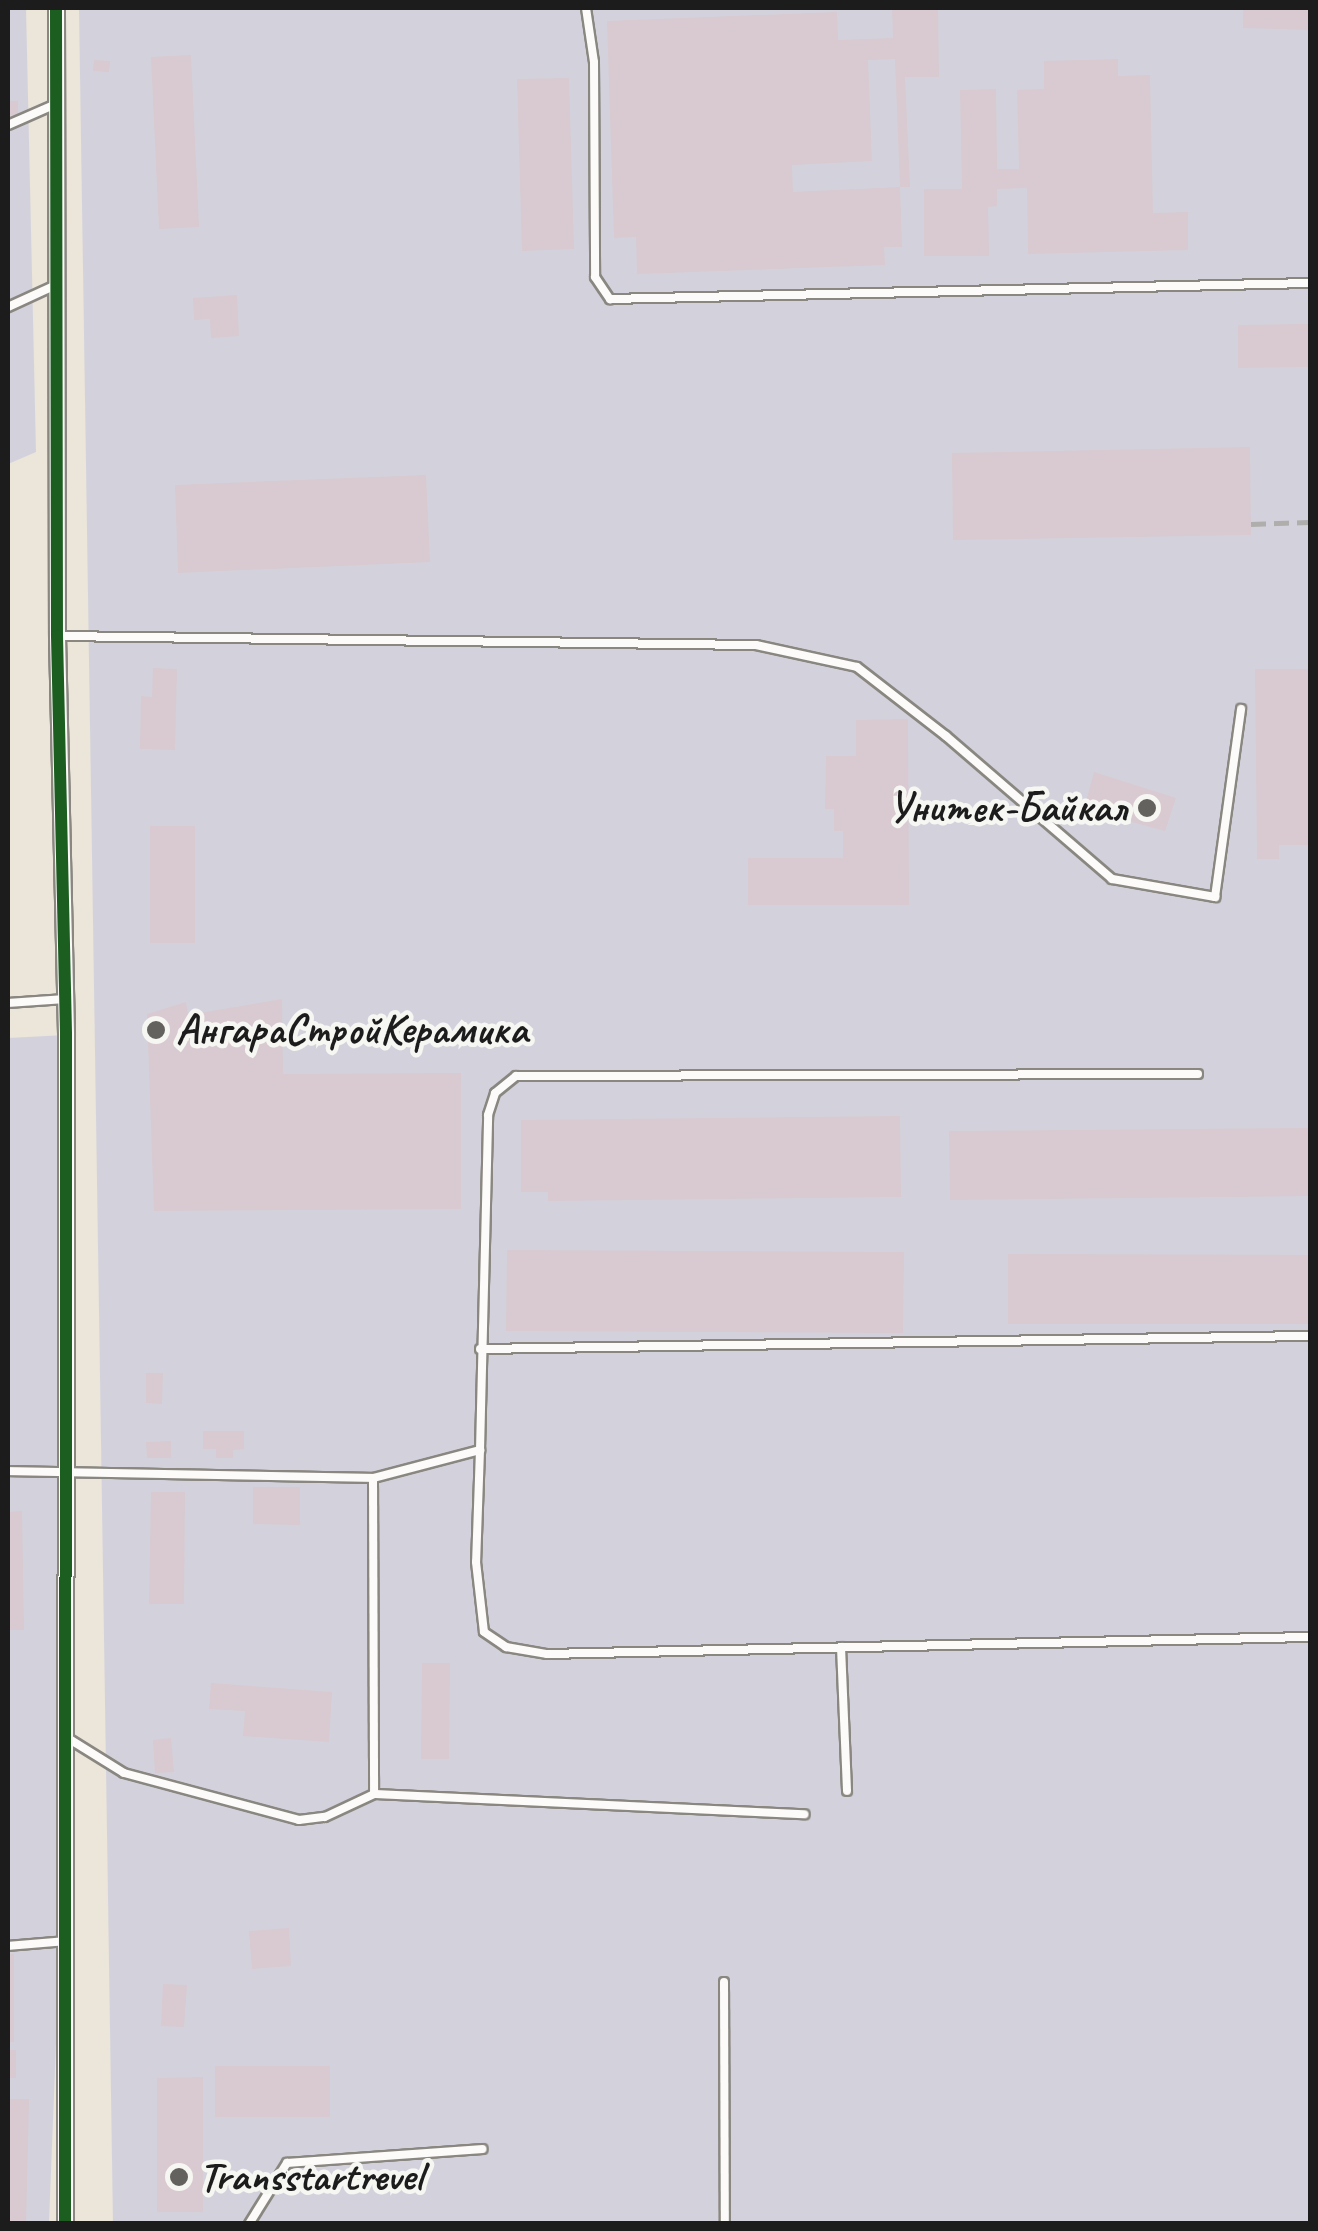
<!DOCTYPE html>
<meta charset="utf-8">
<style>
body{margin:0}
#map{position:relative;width:1318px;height:2231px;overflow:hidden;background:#ebe5da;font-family:Caveat,sans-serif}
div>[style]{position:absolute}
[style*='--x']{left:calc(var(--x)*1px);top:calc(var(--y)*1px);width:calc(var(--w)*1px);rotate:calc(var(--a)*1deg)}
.industrial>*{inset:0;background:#d3d2dc}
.building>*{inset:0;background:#d8cad0}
.roads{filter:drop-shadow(2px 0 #8a8781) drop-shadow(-2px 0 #8a8781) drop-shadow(0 2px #8a8781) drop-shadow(0 -2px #8a8781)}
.lane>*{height:8px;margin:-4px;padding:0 4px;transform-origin:4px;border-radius:4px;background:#fcfbf9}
.street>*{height:15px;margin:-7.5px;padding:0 7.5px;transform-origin:7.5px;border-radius:7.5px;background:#fcfbf9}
.rail>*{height:5px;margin-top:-2.5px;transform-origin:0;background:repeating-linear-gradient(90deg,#afaeac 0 15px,transparent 0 23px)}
.cycleway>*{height:12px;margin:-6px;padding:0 6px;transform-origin:6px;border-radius:6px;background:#1b5e20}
.dots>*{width:28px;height:28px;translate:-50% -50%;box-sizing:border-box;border:5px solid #f6f6f2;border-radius:50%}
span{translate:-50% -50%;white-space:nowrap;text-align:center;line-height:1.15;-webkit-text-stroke:9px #f6f6f2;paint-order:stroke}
.poi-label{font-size:42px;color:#1c1c1c;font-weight:700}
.right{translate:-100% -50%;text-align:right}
.left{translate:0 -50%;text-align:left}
.frame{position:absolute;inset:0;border:10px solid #1c1c1c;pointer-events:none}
</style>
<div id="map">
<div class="industrial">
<div style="clip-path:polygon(8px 8px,26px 8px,36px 452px,8px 464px)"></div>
<div style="clip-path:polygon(79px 8px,1310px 8px,1310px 2223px,113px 2223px)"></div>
<div style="clip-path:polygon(66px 1035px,66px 1787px,49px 2223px,8px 2224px,8px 1038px)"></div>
</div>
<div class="building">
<div style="clip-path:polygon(evenodd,892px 8px,938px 8px,939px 77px,905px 77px,910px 187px,900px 187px,902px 247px,884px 247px,885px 265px,637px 274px,636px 237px,614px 238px,607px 21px,837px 12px,838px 40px,893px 38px,892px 8px,895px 59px,900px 187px,793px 192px,792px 165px,872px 161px,868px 60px,895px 59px)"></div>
<div style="clip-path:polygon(1243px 8px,1310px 8px,1310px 30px,1243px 28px)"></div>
<div style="clip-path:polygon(191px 55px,199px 227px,159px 229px,151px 57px)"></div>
<div style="clip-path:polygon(1118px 59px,1118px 76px,1150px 75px,1153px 213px,1188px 212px,1188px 250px,1028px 254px,1027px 188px,997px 189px,997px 206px,988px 207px,989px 256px,924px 256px,924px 189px,962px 189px,960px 90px,996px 89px,997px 169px,1019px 169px,1017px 90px,1044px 89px,1044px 61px)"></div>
<div style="clip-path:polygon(94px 60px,110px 61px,109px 72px,93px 71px)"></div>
<div style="clip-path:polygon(569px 78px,574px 249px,522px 251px,517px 79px)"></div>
<div style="clip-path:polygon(8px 101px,18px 101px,18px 115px,8px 115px)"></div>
<div style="clip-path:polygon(237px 295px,239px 336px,211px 338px,210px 319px,194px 320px,193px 298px)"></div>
<div style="clip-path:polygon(1310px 324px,1310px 367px,1238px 368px,1238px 325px)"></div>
<div style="clip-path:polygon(1250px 447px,1251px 535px,953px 540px,952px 453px)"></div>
<div style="clip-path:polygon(426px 475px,430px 562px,178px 573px,175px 485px)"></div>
<div style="clip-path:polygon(153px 668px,177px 669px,175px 750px,140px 749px,141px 696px,152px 697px)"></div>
<div style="clip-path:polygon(1255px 669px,1310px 669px,1310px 845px,1279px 845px,1279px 859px,1257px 859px)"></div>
<div style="clip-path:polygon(908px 719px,909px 905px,748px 905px,748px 858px,843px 858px,843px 831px,834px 831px,834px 809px,825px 809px,826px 756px,856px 756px,856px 720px)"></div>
<div style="clip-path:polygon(1094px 772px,1176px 798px,1165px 831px,1084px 809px)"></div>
<div style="clip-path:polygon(150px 826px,195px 826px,195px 943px,150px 943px)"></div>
<div style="clip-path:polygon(282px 999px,283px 1074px,461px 1073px,461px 1209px,154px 1211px,147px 1014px,186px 1002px,188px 1015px)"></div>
<div style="clip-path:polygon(900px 1116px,901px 1197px,548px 1201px,548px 1192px,521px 1192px,521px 1120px)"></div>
<div style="clip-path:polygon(1310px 1128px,1310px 1196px,950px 1200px,949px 1131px)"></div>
<div style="clip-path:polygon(507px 1250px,904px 1252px,903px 1333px,506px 1331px)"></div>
<div style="clip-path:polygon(1008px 1254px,1310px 1255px,1310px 1324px,1008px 1324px)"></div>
<div style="clip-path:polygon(146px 1373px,163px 1373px,162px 1404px,146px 1403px)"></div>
<div style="clip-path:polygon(203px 1431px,244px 1431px,244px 1449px,233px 1450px,233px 1458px,216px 1458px,216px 1449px,203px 1449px)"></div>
<div style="clip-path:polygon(171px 1441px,171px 1458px,147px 1458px,146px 1442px)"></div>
<div style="clip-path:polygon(253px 1487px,300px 1487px,300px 1525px,253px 1524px)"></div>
<div style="clip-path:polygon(151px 1492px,185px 1492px,184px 1604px,149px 1604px)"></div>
<div style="clip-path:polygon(22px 1511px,24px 1630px,8px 1630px,8px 1512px)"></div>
<div style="clip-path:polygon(422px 1663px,450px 1663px,449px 1759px,421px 1759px)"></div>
<div style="clip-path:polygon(211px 1683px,332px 1692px,329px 1742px,243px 1736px,245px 1711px,209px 1709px)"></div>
<div style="clip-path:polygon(171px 1738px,174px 1772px,155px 1773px,153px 1740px)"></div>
<div style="clip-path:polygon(289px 1928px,291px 1966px,252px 1969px,249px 1931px)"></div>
<div style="clip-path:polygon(8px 1954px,14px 1954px,14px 2042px,8px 2042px)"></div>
<div style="clip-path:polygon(163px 1984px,187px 1985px,184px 2027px,161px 2026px)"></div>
<div style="clip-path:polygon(8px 2050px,16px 2050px,16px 2078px,8px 2078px)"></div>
<div style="clip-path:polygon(215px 2066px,330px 2066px,330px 2117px,215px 2117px)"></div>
<div style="clip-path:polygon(203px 2077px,203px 2212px,157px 2212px,157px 2078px)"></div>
<div style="clip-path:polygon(8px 2099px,29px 2099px,26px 2224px,8px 2224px)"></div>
</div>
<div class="roads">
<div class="lane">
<div style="--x:586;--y:8;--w:55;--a:81.6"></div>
<div style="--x:594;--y:62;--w:215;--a:89.7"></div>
<div style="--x:595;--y:277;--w:27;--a:56"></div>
<div style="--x:610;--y:299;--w:700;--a:-1.31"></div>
<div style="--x:8;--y:125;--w:52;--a:-23.6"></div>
<div style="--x:8;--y:307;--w:53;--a:-24.6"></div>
<div style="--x:57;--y:636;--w:699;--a:0.74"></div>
<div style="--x:756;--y:645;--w:103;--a:12.3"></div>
<div style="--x:857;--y:667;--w:113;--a:37.8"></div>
<div style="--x:946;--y:736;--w:219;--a:40.7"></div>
<div style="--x:1112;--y:879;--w:105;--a:9.9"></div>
<div style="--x:1215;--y:897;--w:190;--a:-82.1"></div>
<div style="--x:8;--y:1003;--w:57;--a:-4"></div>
<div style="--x:480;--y:1349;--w:830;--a:-0.9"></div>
<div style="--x:480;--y:1450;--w:112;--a:92"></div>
<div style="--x:476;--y:1562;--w:70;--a:83.5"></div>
<div style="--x:484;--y:1632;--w:27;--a:34"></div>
<div style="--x:506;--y:1647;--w:42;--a:9.7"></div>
<div style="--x:547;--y:1654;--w:763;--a:-1.28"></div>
<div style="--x:8;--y:1471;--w:365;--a:1.1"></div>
<div style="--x:373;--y:1478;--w:316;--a:89.8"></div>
<div style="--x:374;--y:1794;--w:431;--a:2.7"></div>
<div style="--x:373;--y:1478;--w:111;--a:-14.7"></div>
<div style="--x:480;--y:1450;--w:335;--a:-88.6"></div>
<div style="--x:488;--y:1115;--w:23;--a:-72"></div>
<div style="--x:495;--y:1093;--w:27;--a:-39"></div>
<div style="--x:516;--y:1076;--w:682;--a:-0.17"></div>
<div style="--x:841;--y:1647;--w:144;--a:87.6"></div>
<div style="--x:66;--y:1737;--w:68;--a:31.8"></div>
<div style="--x:124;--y:1773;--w:181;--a:15"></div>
<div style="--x:299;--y:1820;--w:26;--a:-7"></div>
<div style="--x:325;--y:1817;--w:54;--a:-25.1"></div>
<div style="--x:8;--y:1946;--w:58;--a:-4.9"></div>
<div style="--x:724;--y:1982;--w:242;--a:89.8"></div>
<div style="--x:249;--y:2224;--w:72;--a:-58.1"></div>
<div style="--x:287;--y:2163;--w:196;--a:-4.1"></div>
</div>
<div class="street">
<div style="--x:56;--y:8;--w:628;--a:89.91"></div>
<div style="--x:57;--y:636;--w:399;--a:88.7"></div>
<div style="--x:66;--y:1035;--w:1189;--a:90.05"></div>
</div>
</div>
<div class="rail">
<div style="--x:1251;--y:524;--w:59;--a:-1.9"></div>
</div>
<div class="cycleway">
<div style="--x:56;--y:8;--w:628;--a:89.91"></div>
<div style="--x:57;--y:636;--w:399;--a:88.7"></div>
<div style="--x:66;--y:1035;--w:1189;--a:90.05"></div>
</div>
<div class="dots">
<div style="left:1147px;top:808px;background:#64625e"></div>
<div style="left:156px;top:1030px;background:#64625e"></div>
<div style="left:179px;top:2177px;background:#64625e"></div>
</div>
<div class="poi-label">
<span class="right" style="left:1127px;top:808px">Унитек-Байкал</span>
<span class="left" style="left:176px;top:1030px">АнгараСтройКерамика</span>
<span class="left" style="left:199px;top:2177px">Transstartrevel</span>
</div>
<div class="frame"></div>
</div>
